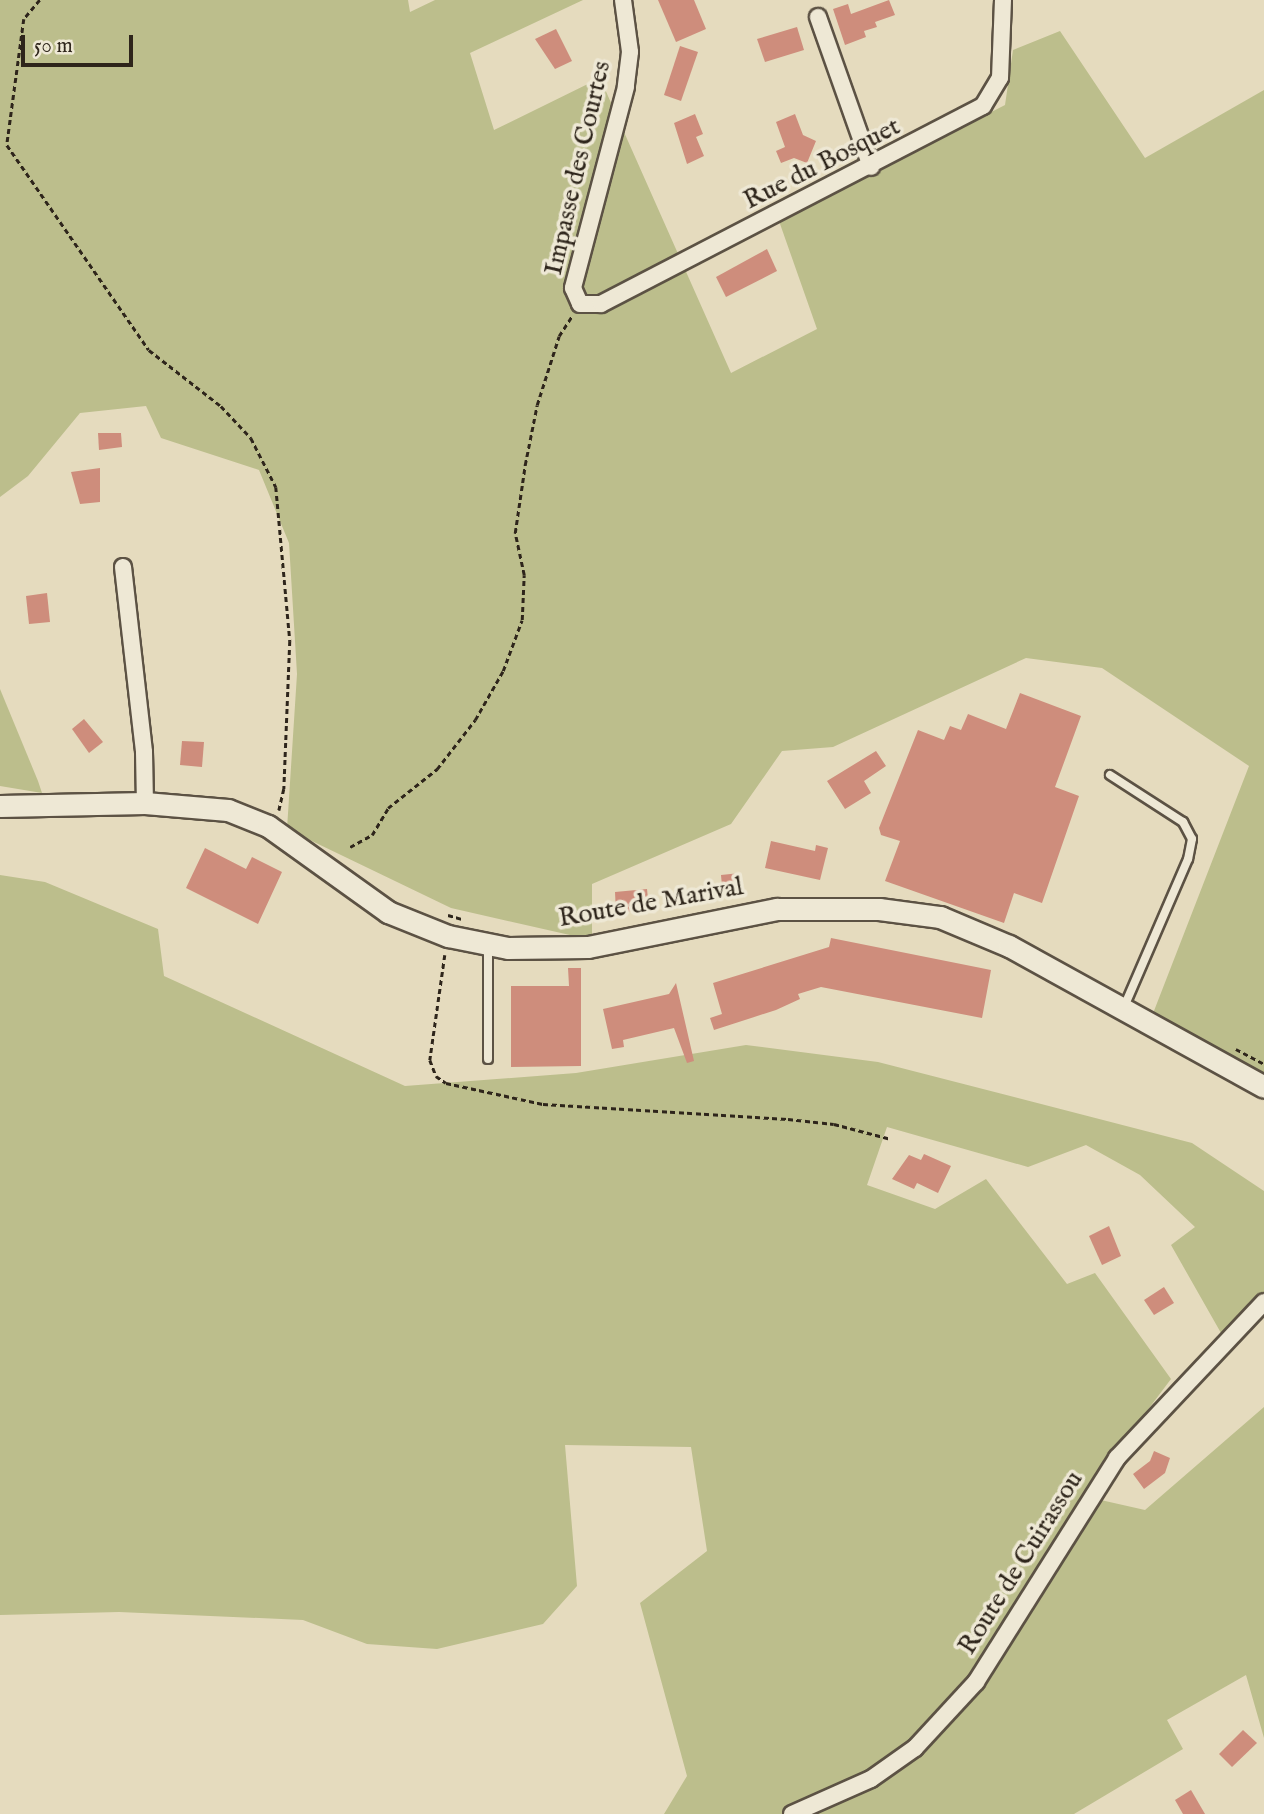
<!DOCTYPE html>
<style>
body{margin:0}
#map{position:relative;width:1264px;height:1814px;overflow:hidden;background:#e5dbbe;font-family:"IM FELL English",serif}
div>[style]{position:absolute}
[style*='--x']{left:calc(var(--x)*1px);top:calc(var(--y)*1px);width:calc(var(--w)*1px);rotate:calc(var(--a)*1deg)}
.green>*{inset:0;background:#bcbe8c}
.building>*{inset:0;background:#ce8d7c}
.path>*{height:2.5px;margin-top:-1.25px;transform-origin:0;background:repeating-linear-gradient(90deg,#2e251b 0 5px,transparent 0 8.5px)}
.roads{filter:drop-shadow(2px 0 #5c5244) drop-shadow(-2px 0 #5c5244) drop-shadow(0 2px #5c5244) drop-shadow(0 -2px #5c5244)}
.lane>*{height:8px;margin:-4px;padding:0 4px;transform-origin:4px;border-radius:4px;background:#eee8d5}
.street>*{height:16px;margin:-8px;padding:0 8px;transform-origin:8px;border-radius:8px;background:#eee8d5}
.secondary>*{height:21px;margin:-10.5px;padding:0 10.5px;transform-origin:10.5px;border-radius:10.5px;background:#eee8d5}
span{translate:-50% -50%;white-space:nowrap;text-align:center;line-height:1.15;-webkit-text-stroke:7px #eee8d5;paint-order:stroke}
.street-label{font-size:26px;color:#2e251b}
.scale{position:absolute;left:21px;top:35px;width:112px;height:32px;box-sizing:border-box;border:4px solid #2e251b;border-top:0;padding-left:9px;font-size:21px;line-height:24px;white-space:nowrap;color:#2e251b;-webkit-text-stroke:5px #eee8d5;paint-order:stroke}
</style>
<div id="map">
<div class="green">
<div style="clip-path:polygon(0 0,408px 0,410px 12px,435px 0,583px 0,470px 53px,494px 130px,600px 78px,731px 373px,817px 329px,779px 221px,1005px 105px,1013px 50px,1060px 31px,1145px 158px,1264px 90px,1264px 1078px,1152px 1016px,1249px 766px,1102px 668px,1026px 658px,833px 747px,782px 751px,731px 824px,592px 884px,592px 940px,451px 908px,287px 829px,297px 674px,289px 543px,259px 470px,161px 438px,146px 406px,80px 413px,28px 476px,0 497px)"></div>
<div style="clip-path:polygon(0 689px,38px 781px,42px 793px,0 786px)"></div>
<div style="clip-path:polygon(0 875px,45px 882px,158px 929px,164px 976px,405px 1086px,576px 1073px,746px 1045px,878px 1062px,1192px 1143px,1264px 1191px,1264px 1293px,1221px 1333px,1171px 1245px,1195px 1227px,1140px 1175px,1086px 1145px,1028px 1167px,887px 1127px,867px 1185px,935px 1209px,986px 1179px,1067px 1284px,1095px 1273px,1171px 1379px,1083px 1496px,1145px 1510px,1264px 1407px,1264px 1738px,1246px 1675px,1167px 1720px,1183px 1749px,1074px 1814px,664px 1814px,687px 1776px,640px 1603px,707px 1551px,691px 1447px,565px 1445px,577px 1586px,543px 1624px,437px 1649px,367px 1644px,303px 1620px,119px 1612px,0 1615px)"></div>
</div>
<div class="building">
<div style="clip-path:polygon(658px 0,694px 0,706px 29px,676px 42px)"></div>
<div style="clip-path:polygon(889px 0,895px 15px,875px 22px,877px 27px,864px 31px,866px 37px,845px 45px,833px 9px,848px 4px,851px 14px)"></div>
<div style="clip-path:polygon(797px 27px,804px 50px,765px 62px,757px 39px)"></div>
<div style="clip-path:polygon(556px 29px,572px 61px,555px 69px,535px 39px)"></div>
<div style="clip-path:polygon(680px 46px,698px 52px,681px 101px,664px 95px)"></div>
<div style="clip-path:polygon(695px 114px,703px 134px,696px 137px,704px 156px,687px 164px,674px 123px)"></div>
<div style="clip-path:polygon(795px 114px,803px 135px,816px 141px,807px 163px,794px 158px,781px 163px,776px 151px,785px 147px,776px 122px)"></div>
<div style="clip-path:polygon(767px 249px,777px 271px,726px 297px,716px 277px)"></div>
<div style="clip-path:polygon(98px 433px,121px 433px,122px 447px,99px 450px)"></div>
<div style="clip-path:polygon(100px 468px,100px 502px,80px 504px,71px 472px)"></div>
<div style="clip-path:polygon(47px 593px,50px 622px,29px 624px,26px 596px)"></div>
<div style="clip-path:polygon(1020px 693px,1081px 716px,1055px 787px,1079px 796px,1042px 903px,1014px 893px,1004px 923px,885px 881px,900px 841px,881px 835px,879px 828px,918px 730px,944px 740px,950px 726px,961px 730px,968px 714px,1006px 729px)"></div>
<div style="clip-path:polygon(84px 719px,103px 742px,89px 753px,72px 729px)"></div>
<div style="clip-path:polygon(182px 741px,204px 742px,202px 767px,180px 765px)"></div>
<div style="clip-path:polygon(876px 751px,886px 766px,864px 781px,871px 793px,845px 809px,827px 781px)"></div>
<div style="clip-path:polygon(771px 841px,815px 851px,816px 845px,828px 848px,820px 880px,765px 868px)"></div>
<div style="clip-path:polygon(205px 848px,246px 869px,252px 857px,282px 872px,258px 924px,186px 888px)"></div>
<div style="clip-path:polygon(740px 873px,742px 896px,723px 897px,721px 875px)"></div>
<div style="clip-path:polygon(647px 889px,649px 909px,616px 913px,615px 892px)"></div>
<div style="clip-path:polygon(831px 938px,991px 970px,982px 1018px,821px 987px,798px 994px,800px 999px,776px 1010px,714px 1030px,710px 1018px,722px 1014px,713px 983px,829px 947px)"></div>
<div style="clip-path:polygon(568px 968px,581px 968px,581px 1066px,511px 1067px,511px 986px,569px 986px)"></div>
<div style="clip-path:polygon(676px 983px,694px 1061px,687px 1063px,674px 1028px,623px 1040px,624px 1047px,612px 1049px,603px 1009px,669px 994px)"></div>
<div style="clip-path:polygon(924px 1154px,951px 1166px,938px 1193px,917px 1183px,914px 1189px,892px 1179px,909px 1155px,921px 1160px)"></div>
<div style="clip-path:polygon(1109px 1226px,1121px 1256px,1102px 1265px,1089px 1236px)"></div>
<div style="clip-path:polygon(1164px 1287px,1174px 1303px,1154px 1315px,1144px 1300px)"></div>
<div style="clip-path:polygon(1154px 1451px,1170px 1458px,1165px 1473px,1144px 1489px,1133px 1474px,1150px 1461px)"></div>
<div style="clip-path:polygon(1243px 1730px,1257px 1743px,1232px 1767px,1219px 1754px)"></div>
<div style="clip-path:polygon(1191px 1790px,1205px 1814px,1183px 1814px,1175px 1800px)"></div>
</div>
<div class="path">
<div style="--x:40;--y:0;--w:25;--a:130"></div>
<div style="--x:24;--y:19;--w:127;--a:97.7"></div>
<div style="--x:7;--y:145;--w:249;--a:55.3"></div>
<div style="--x:149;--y:350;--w:91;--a:37.9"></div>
<div style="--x:221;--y:406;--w:44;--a:46.8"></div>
<div style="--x:251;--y:438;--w:55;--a:63"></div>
<div style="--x:276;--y:487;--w:155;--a:84.8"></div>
<div style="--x:290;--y:641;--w:148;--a:92.3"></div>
<div style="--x:284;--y:789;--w:22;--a:103"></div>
<div style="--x:350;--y:847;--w:25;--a:-29"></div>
<div style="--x:372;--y:835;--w:31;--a:-59"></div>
<div style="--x:388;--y:808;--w:63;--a:-38.5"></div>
<div style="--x:437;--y:769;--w:62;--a:-52.2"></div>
<div style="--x:475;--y:720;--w:56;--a:-60.3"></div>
<div style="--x:503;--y:671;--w:54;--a:-69.6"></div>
<div style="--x:522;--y:620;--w:45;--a:-87.5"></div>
<div style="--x:524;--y:575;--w:43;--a:-102.1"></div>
<div style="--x:515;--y:533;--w:69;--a:-81.6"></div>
<div style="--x:525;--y:465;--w:61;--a:-78.7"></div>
<div style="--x:537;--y:405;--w:72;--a:-72.3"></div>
<div style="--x:559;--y:336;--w:24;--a:-57"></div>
<div style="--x:448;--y:915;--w:15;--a:16"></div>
<div style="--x:445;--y:955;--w:106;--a:98.1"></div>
<div style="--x:430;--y:1060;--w:17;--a:69"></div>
<div style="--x:436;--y:1076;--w:12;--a:35"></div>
<div style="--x:446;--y:1083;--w:99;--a:12.2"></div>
<div style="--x:543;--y:1104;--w:245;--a:3.5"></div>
<div style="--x:788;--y:1119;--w:46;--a:6.2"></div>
<div style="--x:834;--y:1124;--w:59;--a:14.7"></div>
<div style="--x:1236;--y:1049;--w:32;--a:28"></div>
</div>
<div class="roads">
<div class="lane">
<div style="--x:1110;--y:775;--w:87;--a:32.8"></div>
<div style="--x:1183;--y:822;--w:19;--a:62"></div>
<div style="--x:1192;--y:839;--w:20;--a:101"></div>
<div style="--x:1188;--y:859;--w:163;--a:113.4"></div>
<div style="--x:488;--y:947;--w:112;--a:90"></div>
</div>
<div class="street">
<div style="--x:623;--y:0;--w:52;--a:82.3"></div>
<div style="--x:630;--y:52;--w:35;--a:97"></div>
<div style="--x:626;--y:87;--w:208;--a:104.8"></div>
<div style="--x:573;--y:288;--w:17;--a:66"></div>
<div style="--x:580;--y:304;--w:21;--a:0"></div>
<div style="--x:601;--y:304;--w:430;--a:-27.4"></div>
<div style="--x:983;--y:106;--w:33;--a:-59"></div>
<div style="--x:1000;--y:78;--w:78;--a:-87.8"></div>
<div style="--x:818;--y:17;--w:159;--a:70.5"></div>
<div style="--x:123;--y:567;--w:186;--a:83.5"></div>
<div style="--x:144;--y:752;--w:51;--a:88.9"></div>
<div style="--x:792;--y:1814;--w:86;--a:-23.9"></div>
<div style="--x:871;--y:1779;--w:54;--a:-35.2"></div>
<div style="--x:915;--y:1748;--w:90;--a:-47.3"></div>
<div style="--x:976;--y:1682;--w:265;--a:-57.8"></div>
<div style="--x:1117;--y:1458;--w:214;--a:-46.7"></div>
</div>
<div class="secondary">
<div style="--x:0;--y:806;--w:145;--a:-1.2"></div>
<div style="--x:145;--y:803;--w:83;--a:4.8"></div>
<div style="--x:228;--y:810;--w:43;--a:21.8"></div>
<div style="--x:268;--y:826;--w:148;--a:35.6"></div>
<div style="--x:388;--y:912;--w:65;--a:21.8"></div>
<div style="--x:448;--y:936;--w:61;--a:11.3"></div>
<div style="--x:508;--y:948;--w:80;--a:-0.7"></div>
<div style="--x:588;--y:947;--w:193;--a:-11.4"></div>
<div style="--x:777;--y:909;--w:102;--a:0"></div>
<div style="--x:879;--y:909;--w:62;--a:7.5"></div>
<div style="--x:940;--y:917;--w:75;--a:22.8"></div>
<div style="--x:1009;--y:946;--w:291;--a:28.9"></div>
</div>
</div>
<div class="street-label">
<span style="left:822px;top:164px;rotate:-27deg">Rue du Bosquet</span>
<span style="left:578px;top:168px;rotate:-77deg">Impasse des Courtes</span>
<span style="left:651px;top:903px;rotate:-10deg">Route de Marival</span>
<span style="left:1021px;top:1563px;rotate:-58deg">Route de Cuirassou</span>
</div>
<div class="scale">50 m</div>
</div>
